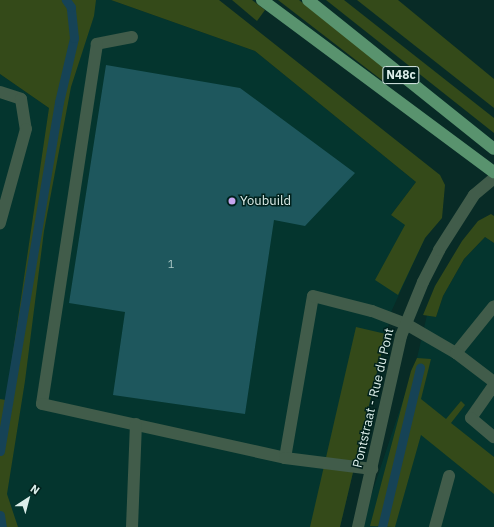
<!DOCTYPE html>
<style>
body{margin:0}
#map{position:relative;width:494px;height:527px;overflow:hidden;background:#082b26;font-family:"IBM Plex Sans",sans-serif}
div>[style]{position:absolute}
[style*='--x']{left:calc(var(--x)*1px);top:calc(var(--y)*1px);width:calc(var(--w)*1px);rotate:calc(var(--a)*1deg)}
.built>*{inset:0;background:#04352e}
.green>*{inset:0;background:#344a19}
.stream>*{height:9px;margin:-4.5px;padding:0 4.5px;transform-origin:4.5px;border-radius:4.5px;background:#164356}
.building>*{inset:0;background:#1e575d}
.minor>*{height:12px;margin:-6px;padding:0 6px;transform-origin:6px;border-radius:6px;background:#415c4a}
.major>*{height:12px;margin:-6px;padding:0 6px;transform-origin:6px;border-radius:6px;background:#59936e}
.dots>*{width:11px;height:11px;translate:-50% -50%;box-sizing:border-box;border:2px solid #00211c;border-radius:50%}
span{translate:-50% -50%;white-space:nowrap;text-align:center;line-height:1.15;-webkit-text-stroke:3px #00211c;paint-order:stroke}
.number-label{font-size:11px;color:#acc8c7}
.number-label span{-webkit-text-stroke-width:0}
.shield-label span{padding:1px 3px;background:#00211c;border:1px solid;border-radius:3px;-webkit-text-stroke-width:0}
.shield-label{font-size:12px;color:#dceeea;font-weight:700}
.poi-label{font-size:13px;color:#dceeea}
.left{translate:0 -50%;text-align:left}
.street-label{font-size:13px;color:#dceeea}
.north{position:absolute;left:8px;top:479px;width:40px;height:40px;-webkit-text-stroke:3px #00211c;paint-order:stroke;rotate:36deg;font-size:11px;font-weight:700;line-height:16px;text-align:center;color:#dceeea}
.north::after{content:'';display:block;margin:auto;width:14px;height:18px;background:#dceeea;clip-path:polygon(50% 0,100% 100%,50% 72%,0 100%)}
</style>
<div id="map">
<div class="built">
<div style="clip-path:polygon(77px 0,111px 0,255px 51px,416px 182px,391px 215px,425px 238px,392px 310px,340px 527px,0 527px,0 74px,49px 108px)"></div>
<div style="clip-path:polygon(485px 237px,494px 243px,494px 527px,363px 527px,367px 508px,417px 358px,427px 315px,436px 317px,443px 296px,464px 259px)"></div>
</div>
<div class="green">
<div style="clip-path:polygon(0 0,96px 0,94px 16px,71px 87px,44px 231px,25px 381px,7px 494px,18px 527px,0 527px,0 399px,6px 400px,49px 108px,0 74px)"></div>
<div style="clip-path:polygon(111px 0,219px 0,440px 175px,445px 185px,442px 218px,425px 238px,398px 295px,375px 280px,405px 225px,391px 215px,416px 182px,255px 51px)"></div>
<div style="clip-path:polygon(232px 0,252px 0,265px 10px,257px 21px)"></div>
<div style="clip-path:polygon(278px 0,299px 0,390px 71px,383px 81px)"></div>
<div style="clip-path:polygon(326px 0,344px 0,494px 118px,494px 133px)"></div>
<div style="clip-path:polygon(357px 0,398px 0,494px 79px,494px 108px)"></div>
<div style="clip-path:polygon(491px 214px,494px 216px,494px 243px,485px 237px,464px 259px,443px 296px,436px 317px,423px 315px,435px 286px,462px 241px,478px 221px)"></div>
<div style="clip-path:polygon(356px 327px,386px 334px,340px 527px,310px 527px)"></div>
<div style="clip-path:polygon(417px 358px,431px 359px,421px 399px,446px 419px,461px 401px,465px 405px,451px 423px,494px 457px,494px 494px,421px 435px,395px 527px,370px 526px,411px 371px)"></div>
</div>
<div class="stream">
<div style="--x:0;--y:451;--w:354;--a:-80.4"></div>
<div style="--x:59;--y:102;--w:66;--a:-76.8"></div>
<div style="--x:74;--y:38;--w:31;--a:-96"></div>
<div style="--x:71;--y:7;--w:9;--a:-126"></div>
<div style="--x:0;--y:515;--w:12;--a:81"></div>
<div style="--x:382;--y:527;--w:164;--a:-76.6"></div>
</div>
<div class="building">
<div style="clip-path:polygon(106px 65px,240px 88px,355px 173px,305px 226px,274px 220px,245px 414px,113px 395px,125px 312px,69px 303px)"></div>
</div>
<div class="minor">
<div style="--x:132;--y:37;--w:36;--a:169"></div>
<div style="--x:97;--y:44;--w:364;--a:98.7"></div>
<div style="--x:42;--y:404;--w:249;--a:12.5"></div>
<div style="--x:285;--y:458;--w:164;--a:-80.2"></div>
<div style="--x:313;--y:296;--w:61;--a:14.3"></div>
<div style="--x:372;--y:311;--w:36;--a:21"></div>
<div style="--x:406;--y:324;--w:58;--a:30.1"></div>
<div style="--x:456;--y:353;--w:60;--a:-51"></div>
<div style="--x:0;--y:92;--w:22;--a:18"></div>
<div style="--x:21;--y:99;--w:30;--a:81"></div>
<div style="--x:26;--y:129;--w:98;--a:105.5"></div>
<div style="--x:456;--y:353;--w:48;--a:37.3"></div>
<div style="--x:494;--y:385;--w:40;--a:124.9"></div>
<div style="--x:471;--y:418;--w:30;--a:40"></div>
<div style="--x:285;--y:458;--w:88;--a:7.2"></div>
<div style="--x:132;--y:527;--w:103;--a:-87.8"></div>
<div style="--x:358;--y:527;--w:196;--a:-77.3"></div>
<div style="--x:401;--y:336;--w:58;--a:-67.8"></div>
<div style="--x:423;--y:282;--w:36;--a:-63"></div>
<div style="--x:439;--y:250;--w:65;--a:-57.5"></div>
<div style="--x:474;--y:195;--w:26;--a:-40"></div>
<div style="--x:435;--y:527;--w:53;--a:-74.6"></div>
</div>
<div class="major">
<div style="--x:262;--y:0;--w:289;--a:36.6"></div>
<div style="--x:308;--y:0;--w:238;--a:38.7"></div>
</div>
<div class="dots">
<div style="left:232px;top:201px;background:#c8a6ef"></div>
</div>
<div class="number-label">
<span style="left:171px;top:264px">1</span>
</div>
<div class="shield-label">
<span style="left:401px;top:75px">N48c</span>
</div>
<div class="poi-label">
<span class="left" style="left:240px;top:201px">Youbuild</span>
</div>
<div class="street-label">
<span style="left:374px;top:398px;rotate:-77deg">Pontstraat - Rue du Pont</span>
</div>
<div class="north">N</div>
</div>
